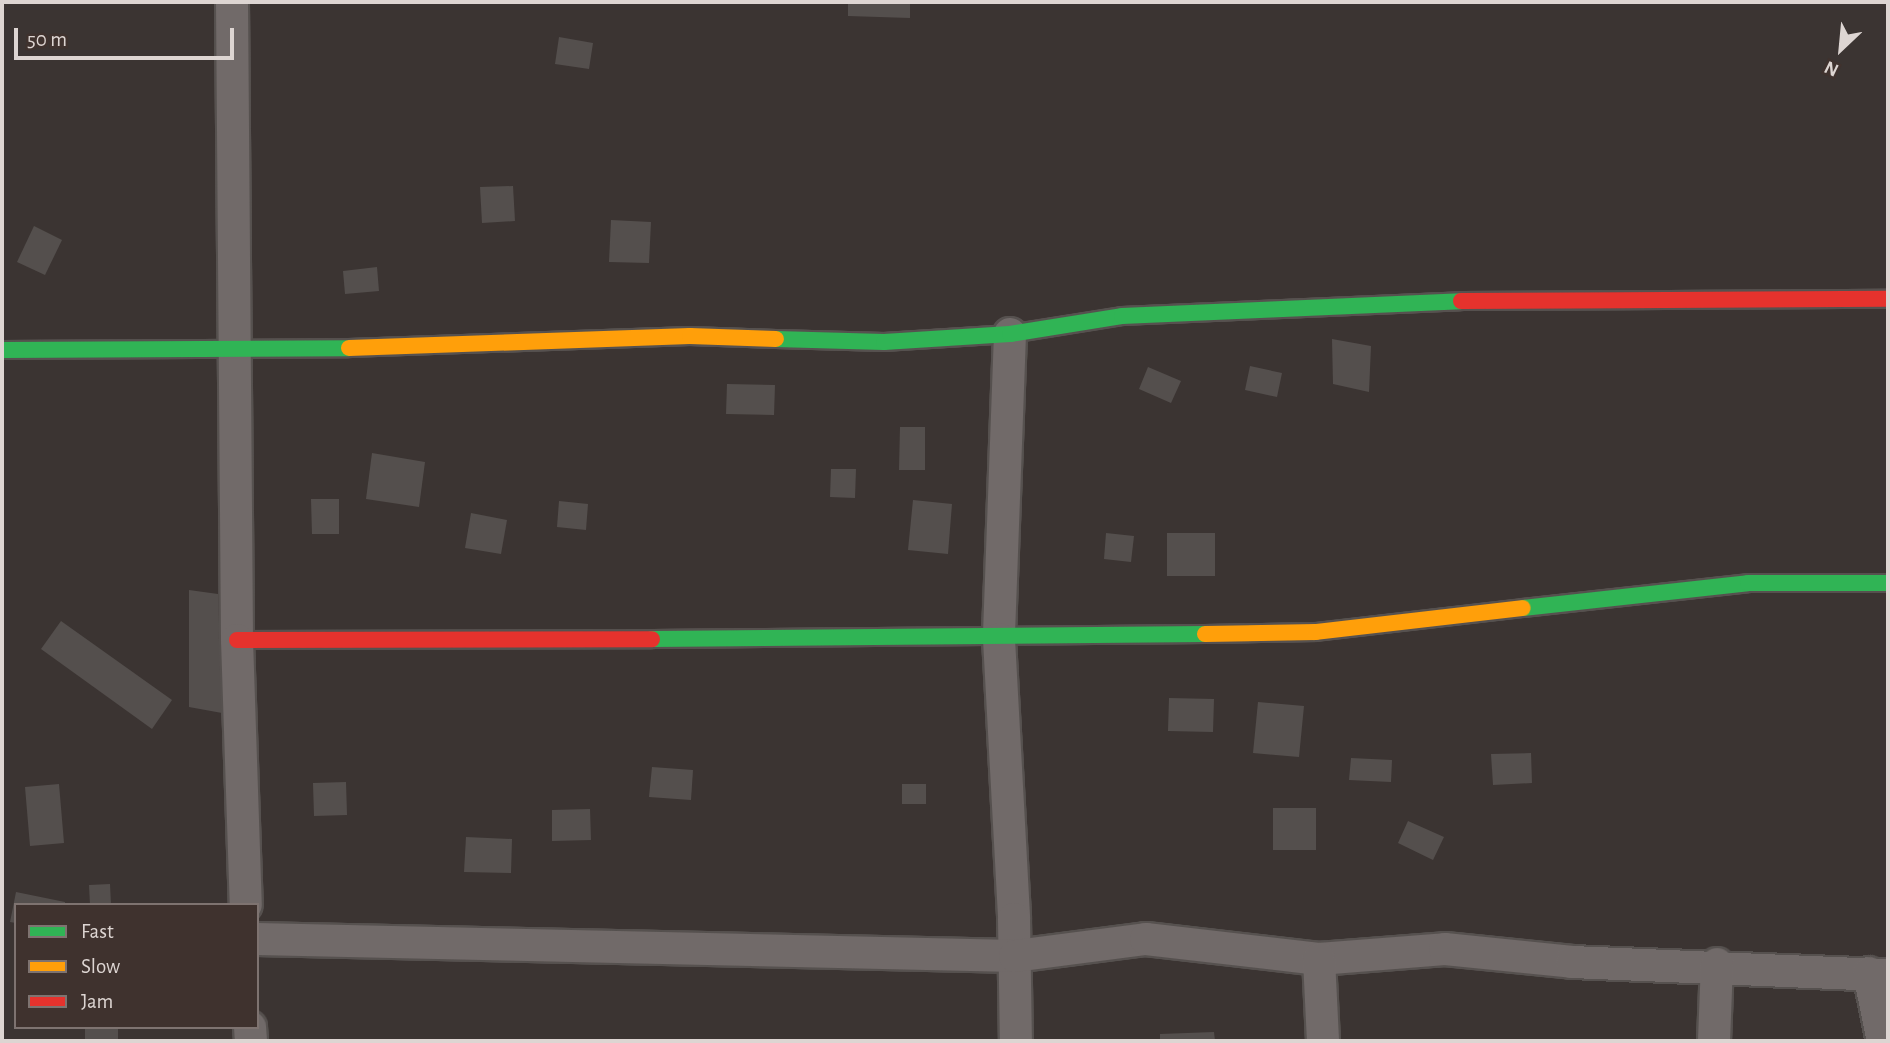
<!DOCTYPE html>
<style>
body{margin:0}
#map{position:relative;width:1890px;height:1043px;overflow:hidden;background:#3b3432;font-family:"Alegreya Sans",sans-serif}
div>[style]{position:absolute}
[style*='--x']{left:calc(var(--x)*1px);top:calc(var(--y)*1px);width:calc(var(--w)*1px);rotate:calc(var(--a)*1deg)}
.building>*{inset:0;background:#544f4d}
.roads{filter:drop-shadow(2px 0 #56514f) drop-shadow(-2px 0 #56514f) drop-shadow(0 2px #56514f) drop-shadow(0 -2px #56514f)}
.street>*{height:32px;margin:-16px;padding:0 16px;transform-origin:16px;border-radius:16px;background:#716a69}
.fast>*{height:16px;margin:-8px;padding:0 8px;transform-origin:8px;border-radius:8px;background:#30b455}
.slow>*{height:16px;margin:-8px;padding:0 8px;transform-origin:8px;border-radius:8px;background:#ff9f0a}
.jam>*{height:16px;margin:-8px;padding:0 8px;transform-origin:8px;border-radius:8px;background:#e5322d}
span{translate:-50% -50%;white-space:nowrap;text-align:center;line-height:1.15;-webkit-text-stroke:7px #3f322e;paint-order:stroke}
.frame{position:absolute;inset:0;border:4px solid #ddd5d2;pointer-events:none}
.legend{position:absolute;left:14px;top:903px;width:245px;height:126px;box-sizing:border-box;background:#3f322e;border:2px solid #7e7370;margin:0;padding:9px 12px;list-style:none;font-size:21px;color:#ddd5d2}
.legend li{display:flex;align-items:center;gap:14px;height:35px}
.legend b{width:35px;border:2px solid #7e7370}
.north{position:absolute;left:1806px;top:14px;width:70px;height:70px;-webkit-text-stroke:5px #3f322e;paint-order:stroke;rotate:206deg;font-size:19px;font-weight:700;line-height:28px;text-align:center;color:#ddd5d2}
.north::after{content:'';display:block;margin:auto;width:24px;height:32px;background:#ddd5d2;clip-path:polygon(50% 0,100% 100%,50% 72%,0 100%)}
.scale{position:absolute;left:14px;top:28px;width:220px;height:32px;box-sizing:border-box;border:4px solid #ddd5d2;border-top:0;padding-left:9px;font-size:21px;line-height:24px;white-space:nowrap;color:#ddd5d2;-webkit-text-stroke:5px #3f322e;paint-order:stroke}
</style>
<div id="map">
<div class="building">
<div style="clip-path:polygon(848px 2px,910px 2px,910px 18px,848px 16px)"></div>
<div style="clip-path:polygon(559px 37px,593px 43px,589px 69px,555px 64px)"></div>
<div style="clip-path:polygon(513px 186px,515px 221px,482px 223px,480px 187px)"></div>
<div style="clip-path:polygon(611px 220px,651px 222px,649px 263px,609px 262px)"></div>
<div style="clip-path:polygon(34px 226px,62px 240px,45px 275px,17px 262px)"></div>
<div style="clip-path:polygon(377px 267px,379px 291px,345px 294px,343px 271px)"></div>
<div style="clip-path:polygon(1332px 339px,1371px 346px,1369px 392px,1333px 384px)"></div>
<div style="clip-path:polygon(1250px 366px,1282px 373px,1277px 397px,1245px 390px)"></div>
<div style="clip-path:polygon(1148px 367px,1181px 381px,1171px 403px,1139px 389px)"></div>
<div style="clip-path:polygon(727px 384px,775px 385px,774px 415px,726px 414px)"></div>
<div style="clip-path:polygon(900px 427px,925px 427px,925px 470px,899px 470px)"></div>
<div style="clip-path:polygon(372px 453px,425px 462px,419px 507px,366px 499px)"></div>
<div style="clip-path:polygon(831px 469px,856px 469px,855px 498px,830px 497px)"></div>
<div style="clip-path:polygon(311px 499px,339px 499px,339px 534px,312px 534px)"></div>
<div style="clip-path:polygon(913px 500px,952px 504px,948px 554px,908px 550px)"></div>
<div style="clip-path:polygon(559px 501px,588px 504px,586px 530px,557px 527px)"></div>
<div style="clip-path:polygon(471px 513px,507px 520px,501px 554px,465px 548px)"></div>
<div style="clip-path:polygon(1106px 533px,1134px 536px,1131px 562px,1104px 559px)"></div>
<div style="clip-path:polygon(1167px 533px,1215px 533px,1215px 576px,1167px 576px)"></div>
<div style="clip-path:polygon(189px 590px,218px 594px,222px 713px,189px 707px)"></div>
<div style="clip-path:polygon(61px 621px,172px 700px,152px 729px,41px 649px)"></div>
<div style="clip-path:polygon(1169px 698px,1214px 699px,1213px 732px,1168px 731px)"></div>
<div style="clip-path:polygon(1258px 702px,1304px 706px,1299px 757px,1253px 753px)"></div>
<div style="clip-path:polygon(1531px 753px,1532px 783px,1493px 785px,1491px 754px)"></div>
<div style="clip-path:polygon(1351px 758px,1392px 760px,1391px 782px,1349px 780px)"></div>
<div style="clip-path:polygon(652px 767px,693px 770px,691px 800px,649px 797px)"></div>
<div style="clip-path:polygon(346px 782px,347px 815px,314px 816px,313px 783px)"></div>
<div style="clip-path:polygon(59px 784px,64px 843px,30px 846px,25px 787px)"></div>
<div style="clip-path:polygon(902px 784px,926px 784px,926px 804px,902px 804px)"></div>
<div style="clip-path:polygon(1273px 808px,1316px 808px,1316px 850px,1273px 850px)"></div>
<div style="clip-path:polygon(590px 809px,591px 840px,552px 841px,552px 810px)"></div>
<div style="clip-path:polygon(1408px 821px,1444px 837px,1433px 860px,1398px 843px)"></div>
<div style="clip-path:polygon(466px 837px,512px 839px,511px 873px,464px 872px)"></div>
<div style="clip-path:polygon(110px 884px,111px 905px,90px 905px,89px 885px)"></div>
<div style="clip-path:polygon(16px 892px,65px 902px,65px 905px,16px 905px,16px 923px,10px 922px)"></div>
<div style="clip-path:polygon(85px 1027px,118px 1027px,118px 1041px,85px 1041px)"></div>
<div style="clip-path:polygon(1214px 1032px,1215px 1041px,1160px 1041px,1160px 1034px)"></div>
</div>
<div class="roads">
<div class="street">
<div style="--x:232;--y:2;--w:638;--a:89.55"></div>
<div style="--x:237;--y:640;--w:265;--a:88.1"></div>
<div style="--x:1010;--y:334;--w:305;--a:92.1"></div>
<div style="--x:999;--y:639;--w:280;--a:86.9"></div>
<div style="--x:1014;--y:919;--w:122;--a:89.1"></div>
<div style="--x:257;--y:939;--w:758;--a:1.28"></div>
<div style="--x:1015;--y:956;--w:132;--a:-7.4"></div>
<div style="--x:1146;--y:939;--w:174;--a:6.6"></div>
<div style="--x:1319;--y:959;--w:126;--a:-4.5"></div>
<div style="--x:1445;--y:949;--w:128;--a:5.8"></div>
<div style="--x:1572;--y:962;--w:316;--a:2.4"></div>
<div style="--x:1319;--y:959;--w:82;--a:87.2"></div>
<div style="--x:1869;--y:973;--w:69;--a:78.4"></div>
<div style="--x:250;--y:1027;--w:14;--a:86"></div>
<div style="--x:1714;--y:1041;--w:77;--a:-87.8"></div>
</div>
<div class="fast">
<div style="--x:776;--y:339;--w:108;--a:1.6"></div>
<div style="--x:884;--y:342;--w:126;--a:-3.6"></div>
<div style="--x:1010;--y:334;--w:113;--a:-9.1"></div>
<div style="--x:1122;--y:316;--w:339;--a:-2.5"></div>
<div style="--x:2;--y:350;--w:347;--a:-0.3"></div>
<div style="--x:1523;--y:608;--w:226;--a:-6.3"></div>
<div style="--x:1748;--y:583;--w:140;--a:0"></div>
<div style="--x:652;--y:639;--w:553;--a:-0.52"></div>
</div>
<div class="slow">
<div style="--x:349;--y:348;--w:341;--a:-2"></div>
<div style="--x:690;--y:336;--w:86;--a:2"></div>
<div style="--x:1205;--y:634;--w:111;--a:-1"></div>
<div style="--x:1316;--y:632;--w:208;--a:-6.6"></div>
</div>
<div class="jam">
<div style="--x:1461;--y:301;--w:427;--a:-0.3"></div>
<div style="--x:237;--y:640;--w:415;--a:-0.1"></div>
</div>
</div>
<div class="frame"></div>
<ul class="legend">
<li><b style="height:9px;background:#30b455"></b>Fast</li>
<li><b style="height:9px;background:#ff9f0a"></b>Slow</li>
<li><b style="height:9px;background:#e5322d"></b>Jam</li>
</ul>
<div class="north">N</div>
<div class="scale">50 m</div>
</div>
